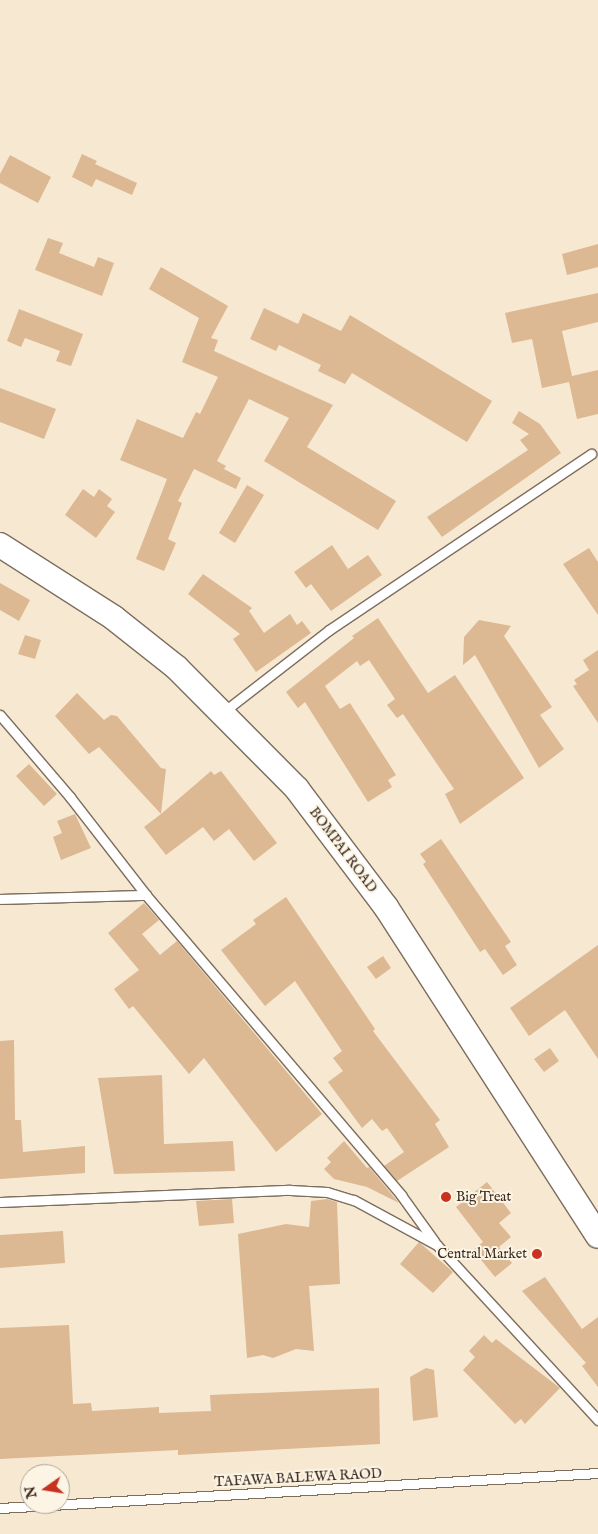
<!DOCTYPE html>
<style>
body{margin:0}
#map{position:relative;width:598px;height:1534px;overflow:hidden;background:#f7e9d1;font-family:"IM FELL English",serif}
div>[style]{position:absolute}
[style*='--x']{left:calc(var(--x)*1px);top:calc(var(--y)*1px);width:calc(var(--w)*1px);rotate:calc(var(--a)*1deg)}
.building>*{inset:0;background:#dcb893}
.roads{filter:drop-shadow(1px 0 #7d6d5d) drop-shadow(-1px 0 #7d6d5d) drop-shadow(0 1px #7d6d5d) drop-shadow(0 -1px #7d6d5d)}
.lane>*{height:9px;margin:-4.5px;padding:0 4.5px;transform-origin:4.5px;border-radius:4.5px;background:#fff}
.secondary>*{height:24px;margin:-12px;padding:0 12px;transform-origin:12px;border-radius:12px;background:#fff}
.dots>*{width:14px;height:14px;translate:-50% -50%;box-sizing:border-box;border:2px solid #fcf5e5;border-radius:50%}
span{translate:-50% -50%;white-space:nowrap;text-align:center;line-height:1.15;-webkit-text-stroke:4px #fcf5e5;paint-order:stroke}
.street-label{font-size:14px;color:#3b2a1e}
.poi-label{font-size:14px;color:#3b2a1e}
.left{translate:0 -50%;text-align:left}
.right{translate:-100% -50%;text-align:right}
.north{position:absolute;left:20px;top:1464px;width:50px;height:50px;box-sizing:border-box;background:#fcf5e5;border:1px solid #afa495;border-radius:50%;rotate:257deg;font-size:14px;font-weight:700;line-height:20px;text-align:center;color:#3b2a1e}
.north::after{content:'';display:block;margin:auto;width:18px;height:22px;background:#c8321e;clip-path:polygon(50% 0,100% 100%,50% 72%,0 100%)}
</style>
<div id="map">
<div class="building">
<div style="clip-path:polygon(82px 154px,97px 161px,95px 164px,137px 183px,132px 195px,96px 179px,92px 187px,72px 177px)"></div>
<div style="clip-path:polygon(10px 155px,51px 177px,38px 203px,0 183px,0 174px)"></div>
<div style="clip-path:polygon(48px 238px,63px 243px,59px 253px,94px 267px,98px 257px,114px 263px,102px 296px,35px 270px)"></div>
<div style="clip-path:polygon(598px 244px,598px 267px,567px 275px,562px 254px)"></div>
<div style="clip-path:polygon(161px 267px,228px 306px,211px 338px,218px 340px,214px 351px,333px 405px,307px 447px,396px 501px,378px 530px,264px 461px,289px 418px,249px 399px,217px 461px,226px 466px,224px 469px,241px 478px,236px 489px,194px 469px,178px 501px,182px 503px,168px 539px,176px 543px,164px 571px,136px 559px,167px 479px,120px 460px,137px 419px,183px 438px,196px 412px,200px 414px,218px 377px,182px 362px,199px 318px,149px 289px)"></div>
<div style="clip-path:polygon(598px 293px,598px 322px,562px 331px,572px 376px,598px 370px,598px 414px,577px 419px,569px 382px,542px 388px,532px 339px,512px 343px,505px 313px)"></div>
<div style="clip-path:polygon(264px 308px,298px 324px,303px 313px,341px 331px,350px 315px,492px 401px,467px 442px,352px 373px,345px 384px,318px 371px,321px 365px,279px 345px,276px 351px,250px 339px)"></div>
<div style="clip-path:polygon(19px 309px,83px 334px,71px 366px,56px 361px,60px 351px,25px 338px,21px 347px,7px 341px)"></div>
<div style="clip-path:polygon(0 388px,56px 409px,44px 439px,0 422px)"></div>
<div style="clip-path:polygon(519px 411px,540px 424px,561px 453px,442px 537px,427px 517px,528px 450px,520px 440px,529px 434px,512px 423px)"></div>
<div style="clip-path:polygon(247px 485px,264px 495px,235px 543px,219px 533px)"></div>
<div style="clip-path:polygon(83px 489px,94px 497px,99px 489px,112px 499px,107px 506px,115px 512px,96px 538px,65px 515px)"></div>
<div style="clip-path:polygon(332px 545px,348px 569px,368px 555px,382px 575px,331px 611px,311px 584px,306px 588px,294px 572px)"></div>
<div style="clip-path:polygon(589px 548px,598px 562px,598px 615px,563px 564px)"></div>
<div style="clip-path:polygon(203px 574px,252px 608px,249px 611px,264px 633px,290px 614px,297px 625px,302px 621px,311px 633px,256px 672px,233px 639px,240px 634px,188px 594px)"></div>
<div style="clip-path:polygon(0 583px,30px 600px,19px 621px,0 610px)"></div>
<div style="clip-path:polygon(378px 618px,428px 693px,455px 675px,524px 778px,460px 824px,445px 794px,454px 789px,403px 714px,397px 718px,387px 705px,395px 699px,369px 660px,360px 666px,357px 661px,325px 686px,340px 709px,350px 703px,396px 775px,388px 780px,392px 787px,368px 802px,305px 702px,298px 708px,286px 692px,354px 638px,352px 636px)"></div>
<div style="clip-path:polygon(479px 620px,511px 626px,504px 636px,552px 707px,540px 715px,564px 749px,539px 768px,475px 655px,463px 665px,464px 637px)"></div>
<div style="clip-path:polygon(25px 635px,41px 640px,35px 659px,18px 654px)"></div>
<div style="clip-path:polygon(598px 650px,598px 723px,573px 686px,577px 684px,574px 680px,589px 670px,583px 660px)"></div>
<div style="clip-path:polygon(77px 693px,104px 720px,111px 715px,117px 716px,161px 768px,166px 769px,161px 814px,211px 771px,214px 775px,221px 771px,277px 843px,254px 861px,229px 829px,214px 841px,203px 827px,166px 855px,144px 827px,161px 814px,99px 747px,89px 754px,55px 716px)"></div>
<div style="clip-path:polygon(29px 764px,57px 794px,44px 806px,16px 776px)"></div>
<div style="clip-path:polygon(75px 814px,91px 848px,61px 860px,53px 837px,62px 833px,57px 821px)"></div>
<div style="clip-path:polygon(441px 839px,511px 942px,505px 946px,517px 965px,503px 975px,485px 949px,480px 952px,423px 864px,426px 862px,420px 854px)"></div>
<div style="clip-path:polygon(286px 897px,375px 1029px,373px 1031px,440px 1120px,435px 1124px,449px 1147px,397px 1181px,384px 1166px,404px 1152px,387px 1128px,382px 1131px,372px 1119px,362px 1128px,328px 1082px,343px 1071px,333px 1058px,342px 1051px,295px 981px,265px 1006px,221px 950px,256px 924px,253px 920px)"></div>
<div style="clip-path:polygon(144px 903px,159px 920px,142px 934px,160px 955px,177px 941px,322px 1114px,276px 1152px,204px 1058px,189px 1074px,133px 1006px,129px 1009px,114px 989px,139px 970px,108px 933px)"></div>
<div style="clip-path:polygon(598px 945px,598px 1059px,565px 1010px,529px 1036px,510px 1008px)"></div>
<div style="clip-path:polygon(383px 956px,391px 968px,376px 979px,367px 967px)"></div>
<div style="clip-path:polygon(14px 1040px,15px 1120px,21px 1120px,23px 1152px,85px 1146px,85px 1173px,0 1179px,0 1041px)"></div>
<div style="clip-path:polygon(550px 1048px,559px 1061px,544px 1072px,534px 1059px)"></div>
<div style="clip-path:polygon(162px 1075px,164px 1144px,233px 1141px,235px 1171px,114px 1174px,98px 1078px)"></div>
<div style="clip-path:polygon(344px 1141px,367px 1168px,369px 1167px,399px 1203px,367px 1187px,334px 1179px,324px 1169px,331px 1162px,327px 1158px)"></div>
<div style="clip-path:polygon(487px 1182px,511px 1213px,499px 1223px,511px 1237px,499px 1247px,512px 1263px,495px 1277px,473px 1250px,483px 1242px,456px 1207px)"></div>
<div style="clip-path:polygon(232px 1199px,234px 1223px,199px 1226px,196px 1201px)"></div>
<div style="clip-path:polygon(327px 1199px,337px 1202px,340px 1284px,309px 1286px,314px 1351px,296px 1349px,273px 1358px,263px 1355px,247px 1358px,238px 1234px,286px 1224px,309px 1227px,311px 1201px)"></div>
<div style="clip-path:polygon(63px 1231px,65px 1263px,0 1268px,0 1235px)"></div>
<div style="clip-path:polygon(419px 1242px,453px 1272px,433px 1293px,400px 1264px)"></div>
<div style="clip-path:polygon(545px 1277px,582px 1329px,598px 1317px,598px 1387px,582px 1366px,586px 1363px,522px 1291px)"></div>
<div style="clip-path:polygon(69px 1325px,73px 1404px,91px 1403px,92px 1411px,159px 1407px,159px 1413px,211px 1411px,210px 1395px,379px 1388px,380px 1444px,178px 1455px,178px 1450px,0 1459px,0 1328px)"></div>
<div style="clip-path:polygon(484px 1335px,492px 1343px,496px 1339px,560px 1388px,525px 1424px,521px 1419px,515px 1424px,463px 1370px,475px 1357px,469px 1351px)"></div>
<div style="clip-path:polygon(426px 1368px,434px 1370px,438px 1417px,413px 1421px,410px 1377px)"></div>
</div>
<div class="roads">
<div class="lane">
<div style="--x:222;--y:713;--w:135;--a:-37.8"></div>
<div style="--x:329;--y:630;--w:316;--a:-33.9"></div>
<div style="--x:0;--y:715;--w:108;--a:49.5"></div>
<div style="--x:70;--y:797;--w:124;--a:52.2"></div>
<div style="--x:146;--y:895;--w:394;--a:49.6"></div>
<div style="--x:401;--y:1195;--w:57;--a:54.3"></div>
<div style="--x:0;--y:899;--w:146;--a:-1.6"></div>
<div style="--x:0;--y:1202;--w:290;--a:-2.4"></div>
<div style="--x:290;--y:1190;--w:37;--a:3"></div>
<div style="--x:327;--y:1192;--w:28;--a:17"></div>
<div style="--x:354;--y:1200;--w:94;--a:28.5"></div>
<div style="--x:437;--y:1245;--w:238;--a:47.4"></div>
<div style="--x:0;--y:1508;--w:599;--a:-3.35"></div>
</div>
<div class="secondary">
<div style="--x:0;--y:545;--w:135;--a:32.6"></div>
<div style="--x:114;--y:618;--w:80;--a:38.4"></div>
<div style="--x:177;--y:668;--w:170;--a:45.2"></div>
<div style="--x:297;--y:789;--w:148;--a:53"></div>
<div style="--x:386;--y:907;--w:391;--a:57.2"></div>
</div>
</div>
<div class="dots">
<div style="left:446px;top:1197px;background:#c8321e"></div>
<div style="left:537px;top:1254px;background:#c8321e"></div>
</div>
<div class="street-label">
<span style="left:343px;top:850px;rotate:53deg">BOMPAI ROAD</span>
<span style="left:298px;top:1478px;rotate:-3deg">TAFAWA BALEWA RAOD</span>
</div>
<div class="poi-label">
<span class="left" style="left:456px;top:1197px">Big Treat</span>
<span class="right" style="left:527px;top:1254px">Central Market</span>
</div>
<div class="north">N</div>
</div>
